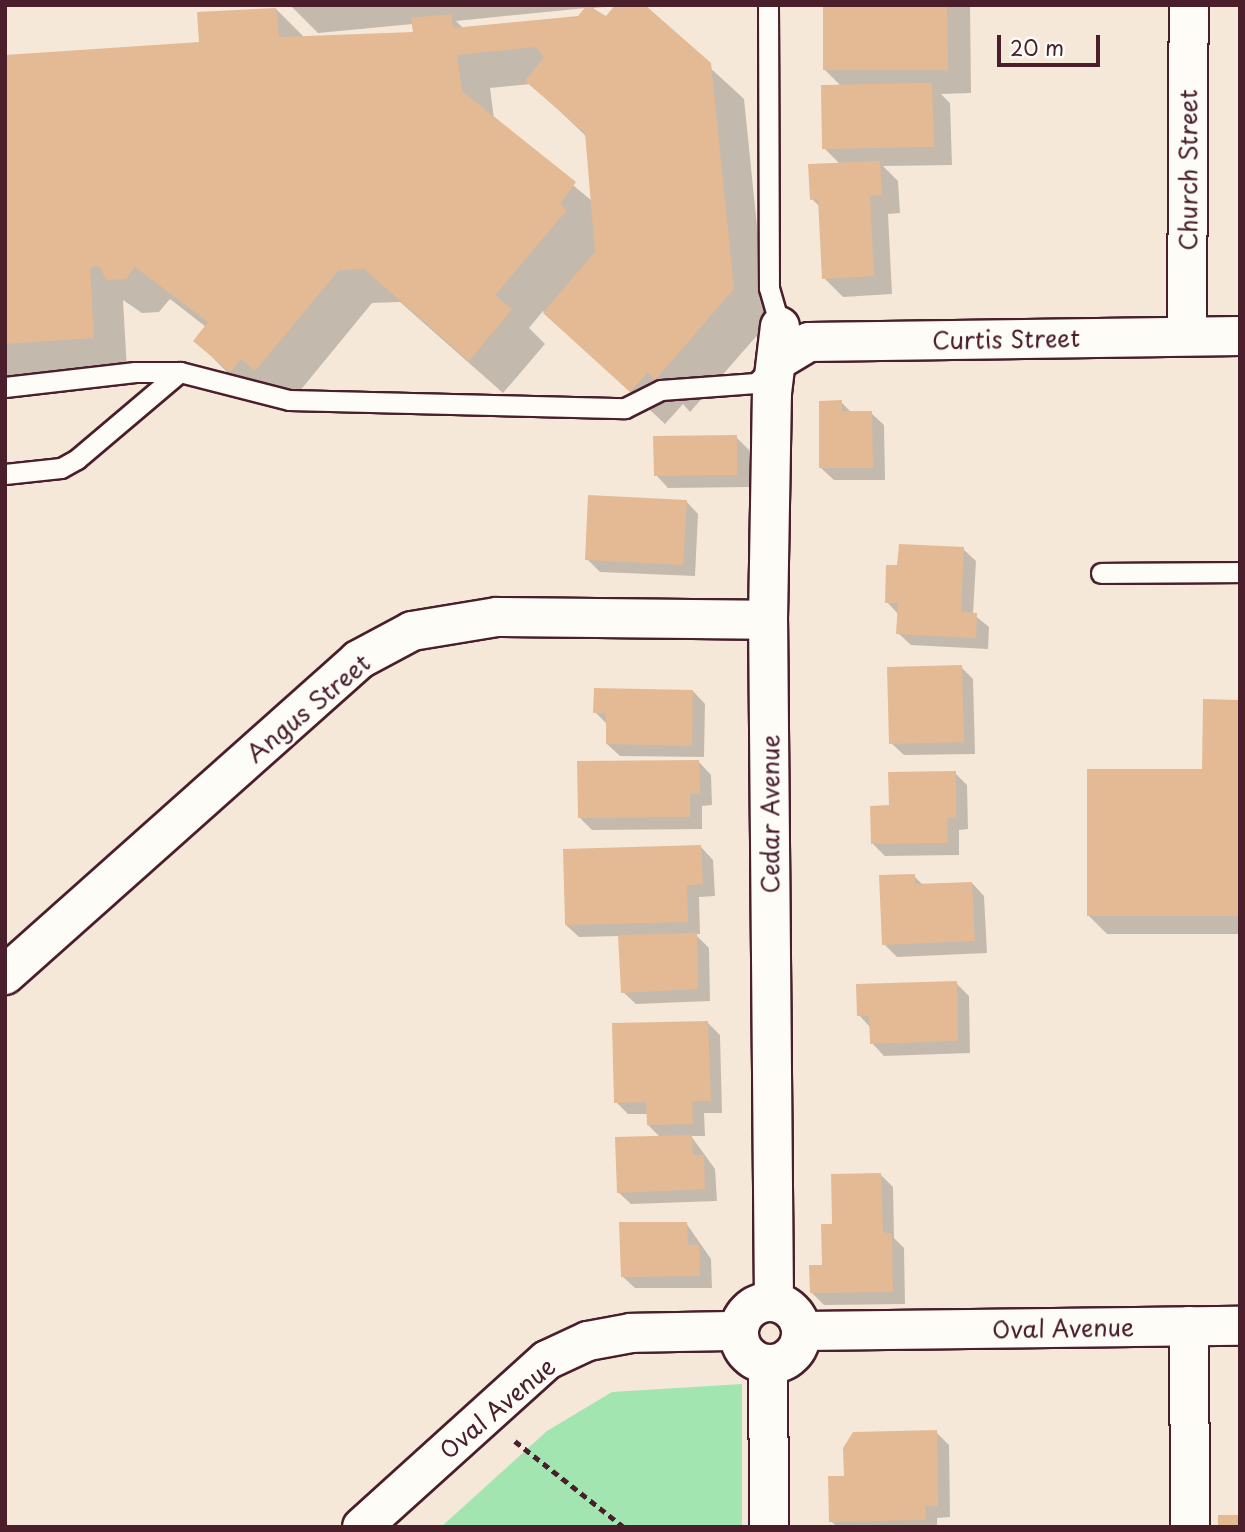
<!DOCTYPE html>
<style>
body{margin:0}
#map{position:relative;width:1245px;height:1532px;overflow:hidden;background:#f6e8d9;font-family:"Playpen Sans",sans-serif}
div>[style]{position:absolute}
[style*='--x']{left:calc(var(--x)*1px);top:calc(var(--y)*1px);width:calc(var(--w)*1px);rotate:calc(var(--a)*1deg)}
.green>*{inset:0;background:#a2e5b0}
.shadow>*{inset:0;background:#0003}
.building>*{inset:0;background:#e4ba94}
.path>*{height:4.5px;margin-top:-2.25px;transform-origin:0;background:repeating-linear-gradient(90deg,#4a1f2b 0 7px,transparent 0 12px)}
.roads{filter:drop-shadow(2px 0 #4a1f2b) drop-shadow(-2px 0 #4a1f2b) drop-shadow(0 2px #4a1f2b) drop-shadow(0 -2px #4a1f2b)}
.service>*{height:19px;margin:-9.5px;padding:0 9.5px;transform-origin:9.5px;border-radius:9.5px;background:#fdfcf7}
.minor>*{height:38px;margin:-19px;padding:0 19px;transform-origin:19px;border-radius:19px;background:#fdfcf7}
.minor>.ring{margin:-19px;padding:0;box-sizing:content-box;background:none;border:38px solid #fdfcf7;border-radius:50%}
span{translate:-50% -50%;white-space:nowrap;text-align:center;line-height:1.15;-webkit-text-stroke:5px #fdfcf7;paint-order:stroke}
.street-label{font-size:24px;color:#4a1f2b}
.frame{position:absolute;inset:0;border:7px solid #4a1f2b;pointer-events:none}
.scale{position:absolute;left:997px;top:35px;width:103px;height:32px;box-sizing:border-box;border:4px solid #4a1f2b;border-top:0;padding-left:9px;font-size:21px;line-height:24px;white-space:nowrap;color:#4a1f2b;-webkit-text-stroke:5px #fdfcf7;paint-order:stroke}
</style>
<div id="map">
<div class="green">
<div style="clip-path:polygon(742px 1384px,742px 1527px,441px 1527px,547px 1431px,612px 1392px)"></div>
</div>
<div class="shadow">
<div style="clip-path:polygon(evenodd,290px 5px,642px 5px,744px 99px,767px 324px,690px 412px,683px 404px,665px 424px,543px 311px,529px 328px,545px 344px,503px 393px,400px 302px,372px 303px,290px 403px,275px 392px,265px 404px,229px 374px,196px 341px,206px 327px,170px 299px,159px 312px,142px 313px,123px 300px,127px 371px,5px 379px,5px 57px,201px 44px,276px 9px,305px 38px,415px 34px,413px 24px,318px 33px,290px 5px,617px 6px,606px 18px,593px 8px,617px 6px,290px 5px,586px 8px,579px 17px,464px 29px,456px 21px,586px 8px,290px 5px,531px 84px,587px 137px,592px 201px,494px 119px,490px 88px,531px 84px)"></div>
<div style="clip-path:polygon(824px 5px,970px 5px,971px 93px,941px 94px,950px 103px,952px 165px,883px 166px,898px 181px,900px 213px,888px 214px,892px 294px,843px 297px,824px 278px,820px 207px,812px 199px,840px 164px,824px 148px,842px 87px,825px 70px)"></div>
<div style="clip-path:polygon(841px 402px,852px 413px,871px 413px,884px 425px,885px 480px,834px 480px,821px 468px)"></div>
<div style="clip-path:polygon(736px 437px,749px 450px,749px 487px,668px 488px,656px 475px)"></div>
<div style="clip-path:polygon(686px 501px,698px 514px,695px 576px,600px 572px,587px 559px)"></div>
<div style="clip-path:polygon(963px 549px,976px 561px,973px 614px,989px 627px,988px 649px,911px 645px,898px 633px,899px 615px,887px 602px,899px 567px)"></div>
<div style="clip-path:polygon(961px 667px,973px 679px,975px 754px,904px 755px,891px 743px)"></div>
<div style="clip-path:polygon(693px 691px,705px 704px,704px 757px,620px 756px,607px 744px,608px 725px,595px 712px)"></div>
<div style="clip-path:polygon(1240px 701px,1240px 934px,1107px 934px,1088px 915px,1204px 771px)"></div>
<div style="clip-path:polygon(699px 762px,711px 775px,712px 805px,702px 806px,702px 829px,592px 830px,579px 817px)"></div>
<div style="clip-path:polygon(955px 773px,967px 785px,968px 829px,959px 830px,959px 855px,885px 856px,873px 844px,891px 807px)"></div>
<div style="clip-path:polygon(701px 847px,713px 860px,715px 896px,699px 897px,700px 934px,695px 934px,709px 948px,710px 1001px,636px 1004px,623px 992px,620px 936px,579px 937px,566px 925px)"></div>
<div style="clip-path:polygon(914px 876px,923px 885px,972px 883px,984px 896px,987px 953px,897px 957px,884px 944px)"></div>
<div style="clip-path:polygon(956px 983px,969px 996px,970px 1053px,884px 1056px,872px 1043px,871px 1028px,859px 1015px)"></div>
<div style="clip-path:polygon(708px 1023px,720px 1035px,722px 1113px,704px 1113px,705px 1136px,691px 1136px,715px 1169px,717px 1201px,631px 1204px,618px 1192px,661px 1138px,648px 1125px,648px 1114px,628px 1114px,616px 1102px)"></div>
<div style="clip-path:polygon(881px 1175px,893px 1187px,894px 1238px,904px 1248px,905px 1304px,824px 1305px,811px 1292px)"></div>
<div style="clip-path:polygon(686px 1223px,711px 1259px,712px 1288px,635px 1288px,622px 1276px)"></div>
<div style="clip-path:polygon(936px 1432px,949px 1445px,950px 1517px,937px 1518px,937px 1527px,837px 1527px,831px 1521px,845px 1477px)"></div>
</div>
<div class="building">
<div style="clip-path:polygon(587px 5px,606px 16px,615px 5px,645px 5px,711px 63px,734px 289px,655px 380px,648px 372px,630px 392px,543px 313px,595px 252px,585px 133px,525px 81px,544px 57px,536px 47px,457px 55px,462px 91px,576px 182px,560px 204px,567px 210px,495px 295px,512px 309px,469px 361px,364px 269px,339px 270px,255px 371px,241px 359px,230px 372px,193px 341px,208px 322px,135px 267px,126px 279px,106px 280px,100px 266px,90px 267px,94px 338px,5px 344px,5px 55px,199px 42px,197px 12px,276px 8px,279px 37px,413px 32px,411px 18px,451px 14px,453px 28px,578px 16px)"></div>
<div style="clip-path:polygon(823px 5px,947px 5px,948px 70px,823px 70px)"></div>
<div style="clip-path:polygon(932px 83px,934px 147px,822px 149px,821px 85px)"></div>
<div style="clip-path:polygon(880px 161px,882px 195px,870px 196px,874px 276px,822px 279px,818px 199px,810px 200px,808px 164px)"></div>
<div style="clip-path:polygon(842px 400px,842px 411px,872px 411px,873px 468px,819px 468px,819px 401px)"></div>
<div style="clip-path:polygon(737px 435px,737px 475px,654px 476px,653px 436px)"></div>
<div style="clip-path:polygon(588px 495px,687px 500px,683px 565px,585px 560px)"></div>
<div style="clip-path:polygon(899px 544px,964px 547px,961px 612px,977px 613px,976px 638px,896px 634px,898px 603px,885px 603px,886px 565px,897px 565px)"></div>
<div style="clip-path:polygon(962px 665px,964px 742px,889px 744px,887px 667px)"></div>
<div style="clip-path:polygon(594px 688px,693px 690px,692px 746px,606px 744px,606px 713px,593px 713px)"></div>
<div style="clip-path:polygon(1203px 699px,1240px 700px,1240px 916px,1087px 916px,1087px 769px,1202px 769px)"></div>
<div style="clip-path:polygon(699px 760px,700px 794px,690px 794px,690px 817px,578px 818px,577px 761px)"></div>
<div style="clip-path:polygon(956px 771px,956px 818px,947px 818px,948px 843px,871px 844px,870px 806px,889px 805px,888px 772px)"></div>
<div style="clip-path:polygon(701px 845px,703px 884px,687px 885px,688px 922px,565px 925px,563px 849px)"></div>
<div style="clip-path:polygon(915px 874px,915px 884px,972px 882px,975px 941px,882px 945px,879px 875px)"></div>
<div style="clip-path:polygon(697px 933px,698px 989px,621px 993px,618px 935px)"></div>
<div style="clip-path:polygon(957px 981px,958px 1041px,870px 1044px,869px 1016px,857px 1016px,856px 984px)"></div>
<div style="clip-path:polygon(708px 1021px,711px 1101px,692px 1101px,693px 1124px,647px 1125px,646px 1102px,614px 1103px,612px 1023px)"></div>
<div style="clip-path:polygon(692px 1135px,693px 1155px,704px 1155px,705px 1189px,617px 1193px,615px 1137px)"></div>
<div style="clip-path:polygon(881px 1173px,883px 1232px,892px 1234px,893px 1292px,810px 1293px,809px 1265px,822px 1265px,821px 1224px,832px 1224px,831px 1174px)"></div>
<div style="clip-path:polygon(619px 1222px,687px 1222px,688px 1245px,699px 1245px,700px 1276px,621px 1277px)"></div>
<div style="clip-path:polygon(937px 1430px,938px 1506px,925px 1506px,926px 1520px,829px 1522px,828px 1476px,844px 1476px,843px 1448px,853px 1432px)"></div>
<div style="clip-path:polygon(1218px 1515px,1240px 1515px,1240px 1527px,1218px 1527px)"></div>
</div>
<div class="path">
<div style="--x:515;--y:1441;--w:139;--a:38.3"></div>
</div>
<div class="roads">
<div class="service">
<div style="--x:768;--y:5;--w:283;--a:89.8"></div>
<div style="--x:769;--y:288;--w:40;--a:74"></div>
<div style="--x:5;--y:387;--w:131;--a:-6.6"></div>
<div style="--x:135;--y:372;--w:45;--a:0"></div>
<div style="--x:180;--y:372;--w:113;--a:14.4"></div>
<div style="--x:289;--y:400;--w:336;--a:1.4"></div>
<div style="--x:625;--y:408;--w:40;--a:-26.6"></div>
<div style="--x:661;--y:390;--w:95;--a:-4.2"></div>
<div style="--x:756;--y:383;--w:23;--a:-45"></div>
<div style="--x:5;--y:474;--w:56;--a:-6.1"></div>
<div style="--x:61;--y:468;--w:18;--a:-29"></div>
<div style="--x:77;--y:459;--w:135;--a:-40.2"></div>
<div style="--x:1101;--y:573;--w:139;--a:-0.4"></div>
</div>
<div class="minor">
<div style="--x:1187;--y:335;--w:330;--a:-89.7"></div>
<div style="--x:777;--y:361;--w:37;--a:-31"></div>
<div style="--x:809;--y:342;--w:431;--a:-0.8"></div>
<div style="--x:5;--y:975;--w:473;--a:-41.7"></div>
<div style="--x:358;--y:660;--w:61;--a:-28.2"></div>
<div style="--x:412;--y:631;--w:86;--a:-9.4"></div>
<div style="--x:497;--y:617;--w:271;--a:0.6"></div>
<div style="--x:774;--y:1301;--w:681;--a:-90.5"></div>
<div style="--x:768;--y:620;--w:227;--a:-89"></div>
<div style="--x:772;--y:393;--w:67;--a:-83.2"></div>
<div class="ring" style="left:739px;top:1302px;width:24px;height:24px"></div>
<div style="--x:1189;--y:1326;--w:201;--a:89.7"></div>
<div style="--x:803;--y:1331;--w:437;--a:-0.7"></div>
<div style="--x:768;--y:1364;--w:163;--a:89.6"></div>
<div style="--x:362;--y:1527;--w:249;--a:-42.1"></div>
<div style="--x:547;--y:1360;--w:45;--a:-24.9"></div>
<div style="--x:588;--y:1341;--w:44;--a:-10.5"></div>
<div style="--x:631;--y:1333;--w:107;--a:-1.1"></div>
</div>
</div>
<div class="street-label">
<span style="left:1188px;top:170px;rotate:-90deg">Church Street</span>
<span style="left:1006px;top:339px;rotate:-1deg">Curtis Street</span>
<span style="left:308px;top:708px;rotate:-40deg">Angus Street</span>
<span style="left:770px;top:814px;rotate:-90deg">Cedar Avenue</span>
<span style="left:1063px;top:1328px;rotate:-1deg">Oval Avenue</span>
<span style="left:497px;top:1408px;rotate:-40deg">Oval Avenue</span>
</div>
<div class="frame"></div>
<div class="scale">20 m</div>
</div>
